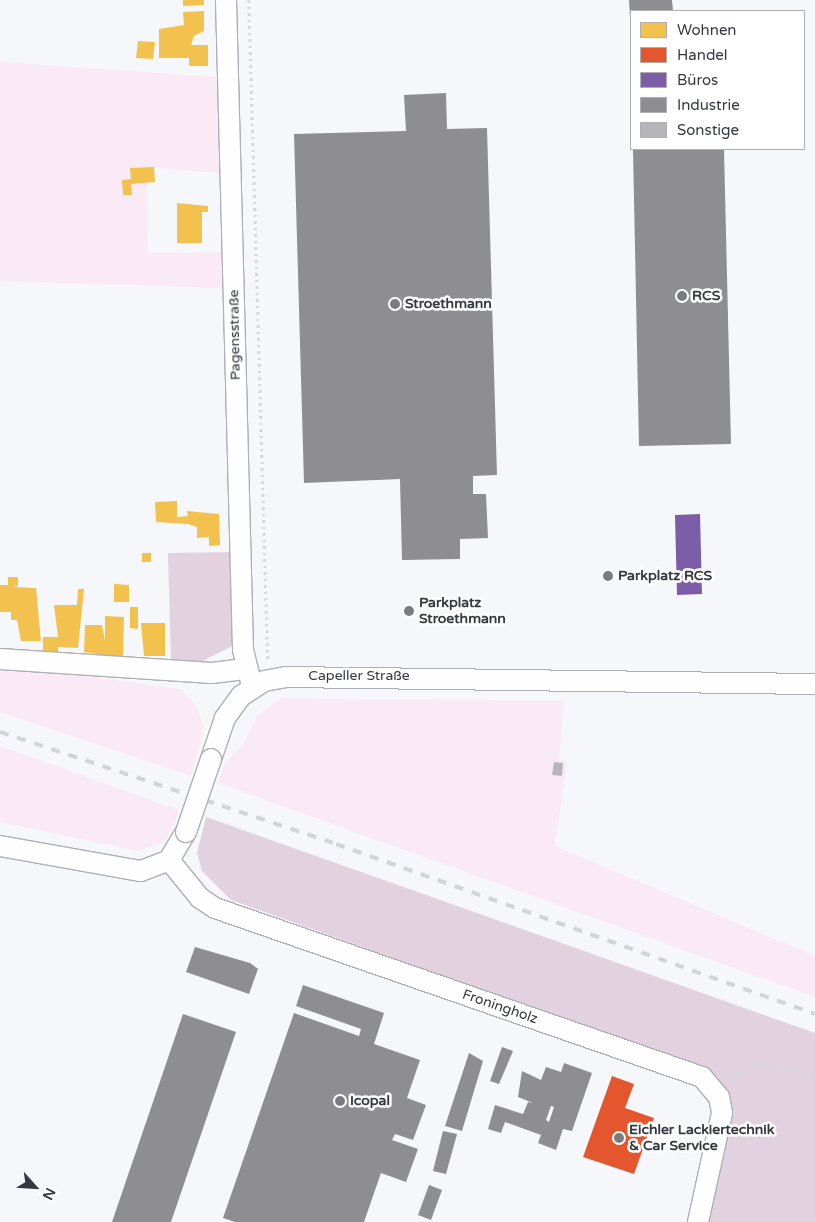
<!DOCTYPE html>
<meta charset="utf-8">
<style>
body{margin:0}
#map{position:relative;width:815px;height:1222px;overflow:hidden;background:#f6f7fb;font-family:"Varela Round",sans-serif}
div>[style]{position:absolute}
[style*='--x']{left:calc(var(--x)*1px);top:calc(var(--y)*1px);width:calc(var(--w)*1px);rotate:calc(var(--a)*1deg)}
.green>*{inset:0;background:#f9eaf5}
.forest>*{inset:0;background:#e2d1de}
.homes>*{inset:0;background:#f2c14e}
.shops>*{inset:0;background:#e4572e}
.offices>*{inset:0;background:#7b5ea7}
.industry>*{inset:0;background:#8d8d92}
.building>*{inset:0;background:#b6b6ba}
.path>*{height:2.5px;margin-top:-1.25px;transform-origin:0;background:repeating-linear-gradient(90deg,#d6d7d8 0 2.5px,transparent 0 6.5px)}
.roads{filter:drop-shadow(1px 0 #adafb4) drop-shadow(-1px 0 #adafb4) drop-shadow(0 1px #adafb4) drop-shadow(0 -1px #adafb4)}
.minor>*{height:20px;margin:-10px;padding:0 10px;transform-origin:10px;border-radius:10px;background:#fefefe}
.rail>*{height:4px;margin-top:-2px;transform-origin:0;background:repeating-linear-gradient(90deg,#d4d4d6 0 9px,transparent 0 18px)}
.bridges{filter:drop-shadow(1px 0 #adafb4) drop-shadow(-1px 0 #adafb4) drop-shadow(0 1px #adafb4) drop-shadow(0 -1px #adafb4)}
.minor-bridge>*{height:20px;margin:-10px;padding:0 10px;transform-origin:10px;border-radius:10px;background:#fefefe}
.dots>*{width:14px;height:14px;translate:-50% -50%;box-sizing:border-box;border:2px solid #fff;border-radius:50%}
span{translate:-50% -50%;white-space:nowrap;text-align:center;line-height:1.15;-webkit-text-stroke:5px #fff;paint-order:stroke}
.poi-label{font-size:14px;color:#36383f;font-weight:700}
.left{translate:0 -50%;text-align:left}
.street-label{font-size:14px;color:#36383f}
.legend{position:absolute;left:630px;top:10px;width:175px;height:140px;box-sizing:border-box;background:#fff;border:1px solid #afafb2;margin:0;padding:6px 9px;list-style:none;font-size:15px;color:#36383f}
.legend li{display:flex;align-items:center;gap:10px;height:25px}
.legend b{width:25px;border:1px solid #afafb2}
.north{position:absolute;left:10px;top:1162px;width:50px;height:50px;-webkit-text-stroke:4px #fff;paint-order:stroke;rotate:116deg;font-size:14px;font-weight:700;line-height:20px;text-align:center;color:#36383f}
.north::after{content:'';display:block;margin:auto;width:18px;height:22px;background:#36383f;clip-path:polygon(50% 0,100% 100%,50% 72%,0 100%)}
</style>
<div id="map">
<div class="green">
<div style="clip-path:polygon(0 62px,217px 77px,220px 173px,147px 167px,148px 253px,223px 252px,223px 288px,0 281px)"></div>
<div style="clip-path:polygon(0 664px,180px 689px,197px 707px,204px 728px,191px 776px,0 712px)"></div>
<div style="clip-path:polygon(280px 698px,564px 701px,559px 759px,567px 761px,555px 846px,815px 956px,815px 997px,218px 783px,225px 763px,243px 744px,258px 715px)"></div>
<div style="clip-path:polygon(0 746px,179px 810px,173px 827px,163px 843px,138px 851px,0 822px)"></div>
</div>
<div class="forest">
<div style="clip-path:polygon(232px 552px,236px 644px,191px 667px,171px 660px,168px 553px)"></div>
<div style="clip-path:polygon(206px 817px,815px 1033px,815px 1222px,707px 1222px,732px 1111px,727px 1092px,707px 1070px,231px 900px,202px 871px,197px 853px)"></div>
</div>
<div class="homes">
<div style="clip-path:polygon(183px 0,204px 0,204px 5px,183px 6px)"></div>
<div style="clip-path:polygon(204px 11px,204px 31px,194px 36px,191px 45px,208px 45px,208px 66px,189px 66px,189px 58px,159px 58px,159px 29px,184px 25px,183px 12px)"></div>
<div style="clip-path:polygon(138px 41px,155px 42px,153px 59px,136px 58px)"></div>
<div style="clip-path:polygon(154px 167px,155px 182px,131px 184px,132px 195px,123px 195px,122px 180px,131px 179px,130px 168px)"></div>
<div style="clip-path:polygon(177px 203px,208px 206px,208px 212px,202px 212px,202px 243px,177px 243px)"></div>
<div style="clip-path:polygon(177px 501px,177px 517px,188px 516px,187px 511px,219px 514px,220px 545px,209px 546px,209px 537px,197px 538px,197px 527px,188px 524px,156px 522px,155px 502px)"></div>
<div style="clip-path:polygon(142px 553px,151px 553px,151px 562px,142px 562px)"></div>
<div style="clip-path:polygon(8px 577px,18px 577px,18px 586px,13px 587px,36px 588px,41px 641px,21px 641px,17px 620px,11px 620px,11px 612px,0 612px,0 585px,8px 585px)"></div>
<div style="clip-path:polygon(114px 584px,129px 585px,129px 602px,114px 602px)"></div>
<div style="clip-path:polygon(78px 589px,84px 589px,78px 648px,58px 647px,58px 654px,43px 653px,43px 637px,58px 637px,54px 605px,77px 605px)"></div>
<div style="clip-path:polygon(130px 607px,138px 607px,138px 629px,130px 628px)"></div>
<div style="clip-path:polygon(105px 616px,124px 617px,123px 658px,84px 652px,85px 625px,102px 625px,105px 641px)"></div>
<div style="clip-path:polygon(141px 623px,165px 623px,165px 656px,144px 656px)"></div>
</div>
<div class="shops">
<div style="clip-path:polygon(612px 1076px,634px 1084px,625px 1108px,654px 1118px,634px 1174px,583px 1157px)"></div>
</div>
<div class="offices">
<div style="clip-path:polygon(700px 514px,702px 594px,677px 595px,675px 515px)"></div>
</div>
<div class="industry">
<div style="clip-path:polygon(629px 0,672px 0,673px 11px,631px 11px,630px 17px)"></div>
<div style="clip-path:polygon(446px 93px,447px 129px,487px 128px,497px 475px,473px 476px,473px 494px,486px 494px,488px 538px,460px 539px,460px 559px,402px 560px,400px 479px,304px 483px,294px 134px,406px 131px,404px 95px)"></div>
<div style="clip-path:polygon(633px 149px,724px 149px,731px 444px,639px 446px)"></div>
<div style="clip-path:polygon(195px 947px,250px 963px,258px 969px,249px 994px,186px 972px)"></div>
<div style="clip-path:polygon(303px 985px,384px 1013px,374px 1044px,420px 1060px,407px 1098px,426px 1105px,413px 1140px,395px 1134px,392px 1140px,418px 1149px,406px 1182px,381px 1173px,364px 1222px,235px 1222px,223px 1218px,294px 1013px,359px 1036px,361px 1029px,296px 1006px)"></div>
<div style="clip-path:polygon(183px 1014px,236px 1032px,171px 1222px,112px 1222px)"></div>
<div style="clip-path:polygon(502px 1047px,513px 1051px,499px 1084px,490px 1081px)"></div>
<div style="clip-path:polygon(469px 1053px,483px 1061px,462px 1131px,445px 1126px)"></div>
<div style="clip-path:polygon(evenodd,564px 1063px,592px 1073px,572px 1131px,563px 1129px,556px 1150px,538px 1143px,541px 1135px,505px 1122px,501px 1133px,488px 1129px,495px 1105px,523px 1114px,528px 1102px,533px 1103px,518px 1097px,522px 1071px,541px 1080px,546px 1067px,561px 1072px,564px 1063px,551px 1106px,554px 1107px,549px 1122px,546px 1120px,551px 1106px)"></div>
<div style="clip-path:polygon(443px 1131px,457px 1134px,446px 1174px,433px 1171px)"></div>
<div style="clip-path:polygon(429px 1185px,442px 1190px,431px 1220px,418px 1215px)"></div>
</div>
<div class="building">
<div style="clip-path:polygon(554px 762px,563px 763px,562px 776px,552px 775px)"></div>
</div>
<div class="path">
<div style="--x:249;--y:0;--w:663;--a:88.36"></div>
<div style="--x:724;--y:1079;--w:38;--a:-23"></div>
<div style="--x:759;--y:1064;--w:57;--a:10.1"></div>
</div>
<div class="roads">
<div class="minor">
<div style="--x:226;--y:0;--w:650;--a:88.5"></div>
<div style="--x:243;--y:650;--w:38;--a:76"></div>
<div style="--x:0;--y:659;--w:212;--a:3.8"></div>
<div style="--x:212;--y:673;--w:35;--a:-7"></div>
<div style="--x:211;--y:759;--w:43;--a:-71.1"></div>
<div style="--x:225;--y:718;--w:27;--a:-54"></div>
<div style="--x:241;--y:696;--w:27;--a:-33"></div>
<div style="--x:264;--y:681;--w:22;--a:-10"></div>
<div style="--x:286;--y:677;--w:529;--a:0.76"></div>
<div style="--x:0;--y:846;--w:143;--a:10.1"></div>
<div style="--x:141;--y:871;--w:30;--a:-21"></div>
<div style="--x:169;--y:860;--w:33;--a:-59"></div>
<div style="--x:169;--y:860;--w:49;--a:50.8"></div>
<div style="--x:200;--y:898;--w:18;--a:34"></div>
<div style="--x:215;--y:908;--w:515;--a:19.14"></div>
<div style="--x:702;--y:1077;--w:26;--a:50"></div>
<div style="--x:719;--y:1097;--w:16;--a:79"></div>
<div style="--x:722;--y:1113;--w:112;--a:102.4"></div>
</div>
</div>
<div class="rail">
<div style="--x:0;--y:732;--w:354;--a:18.4"></div>
<div style="--x:336;--y:844;--w:508;--a:19.54"></div>
</div>
<div class="bridges">
<div class="minor-bridge">
<div style="--x:186;--y:832;--w:77;--a:-71.1"></div>
</div>
</div>
<div class="dots">
<div style="left:682px;top:296px;background:#797b81"></div>
<div style="left:395px;top:304px;background:#797b81"></div>
<div style="left:608px;top:576px;background:#797b81"></div>
<div style="left:409px;top:611px;background:#797b81"></div>
<div style="left:340px;top:1101px;background:#797b81"></div>
<div style="left:619px;top:1138px;background:#797b81"></div>
</div>
<div class="poi-label">
<span class="left" style="left:692px;top:296px">RCS</span>
<span class="left" style="left:405px;top:304px">Stroethmann</span>
<span class="left" style="left:618px;top:576px">Parkplatz RCS</span>
<span class="left" style="left:419px;top:611px">Parkplatz<br>Stroethmann</span>
<span class="left" style="left:350px;top:1101px">Icopal</span>
<span class="left" style="left:629px;top:1138px">Eichler Lackiertechnik<br>&amp; Car Service</span>
</div>
<div class="street-label">
<span style="left:235px;top:335px;rotate:-91deg">Pagensstraße</span>
<span style="left:359px;top:676px">Capeller Straße</span>
<span style="left:500px;top:1007px;rotate:19deg">Froningholz</span>
</div>
<ul class="legend">
<li><b style="height:14px;background:#f2c14e"></b>Wohnen</li>
<li><b style="height:14px;background:#e4572e"></b>Handel</li>
<li><b style="height:14px;background:#7b5ea7"></b>Büros</li>
<li><b style="height:14px;background:#8d8d92"></b>Industrie</li>
<li><b style="height:14px;background:#b6b6ba"></b>Sonstige</li>
</ul>
<div class="north">N</div>
</div>
